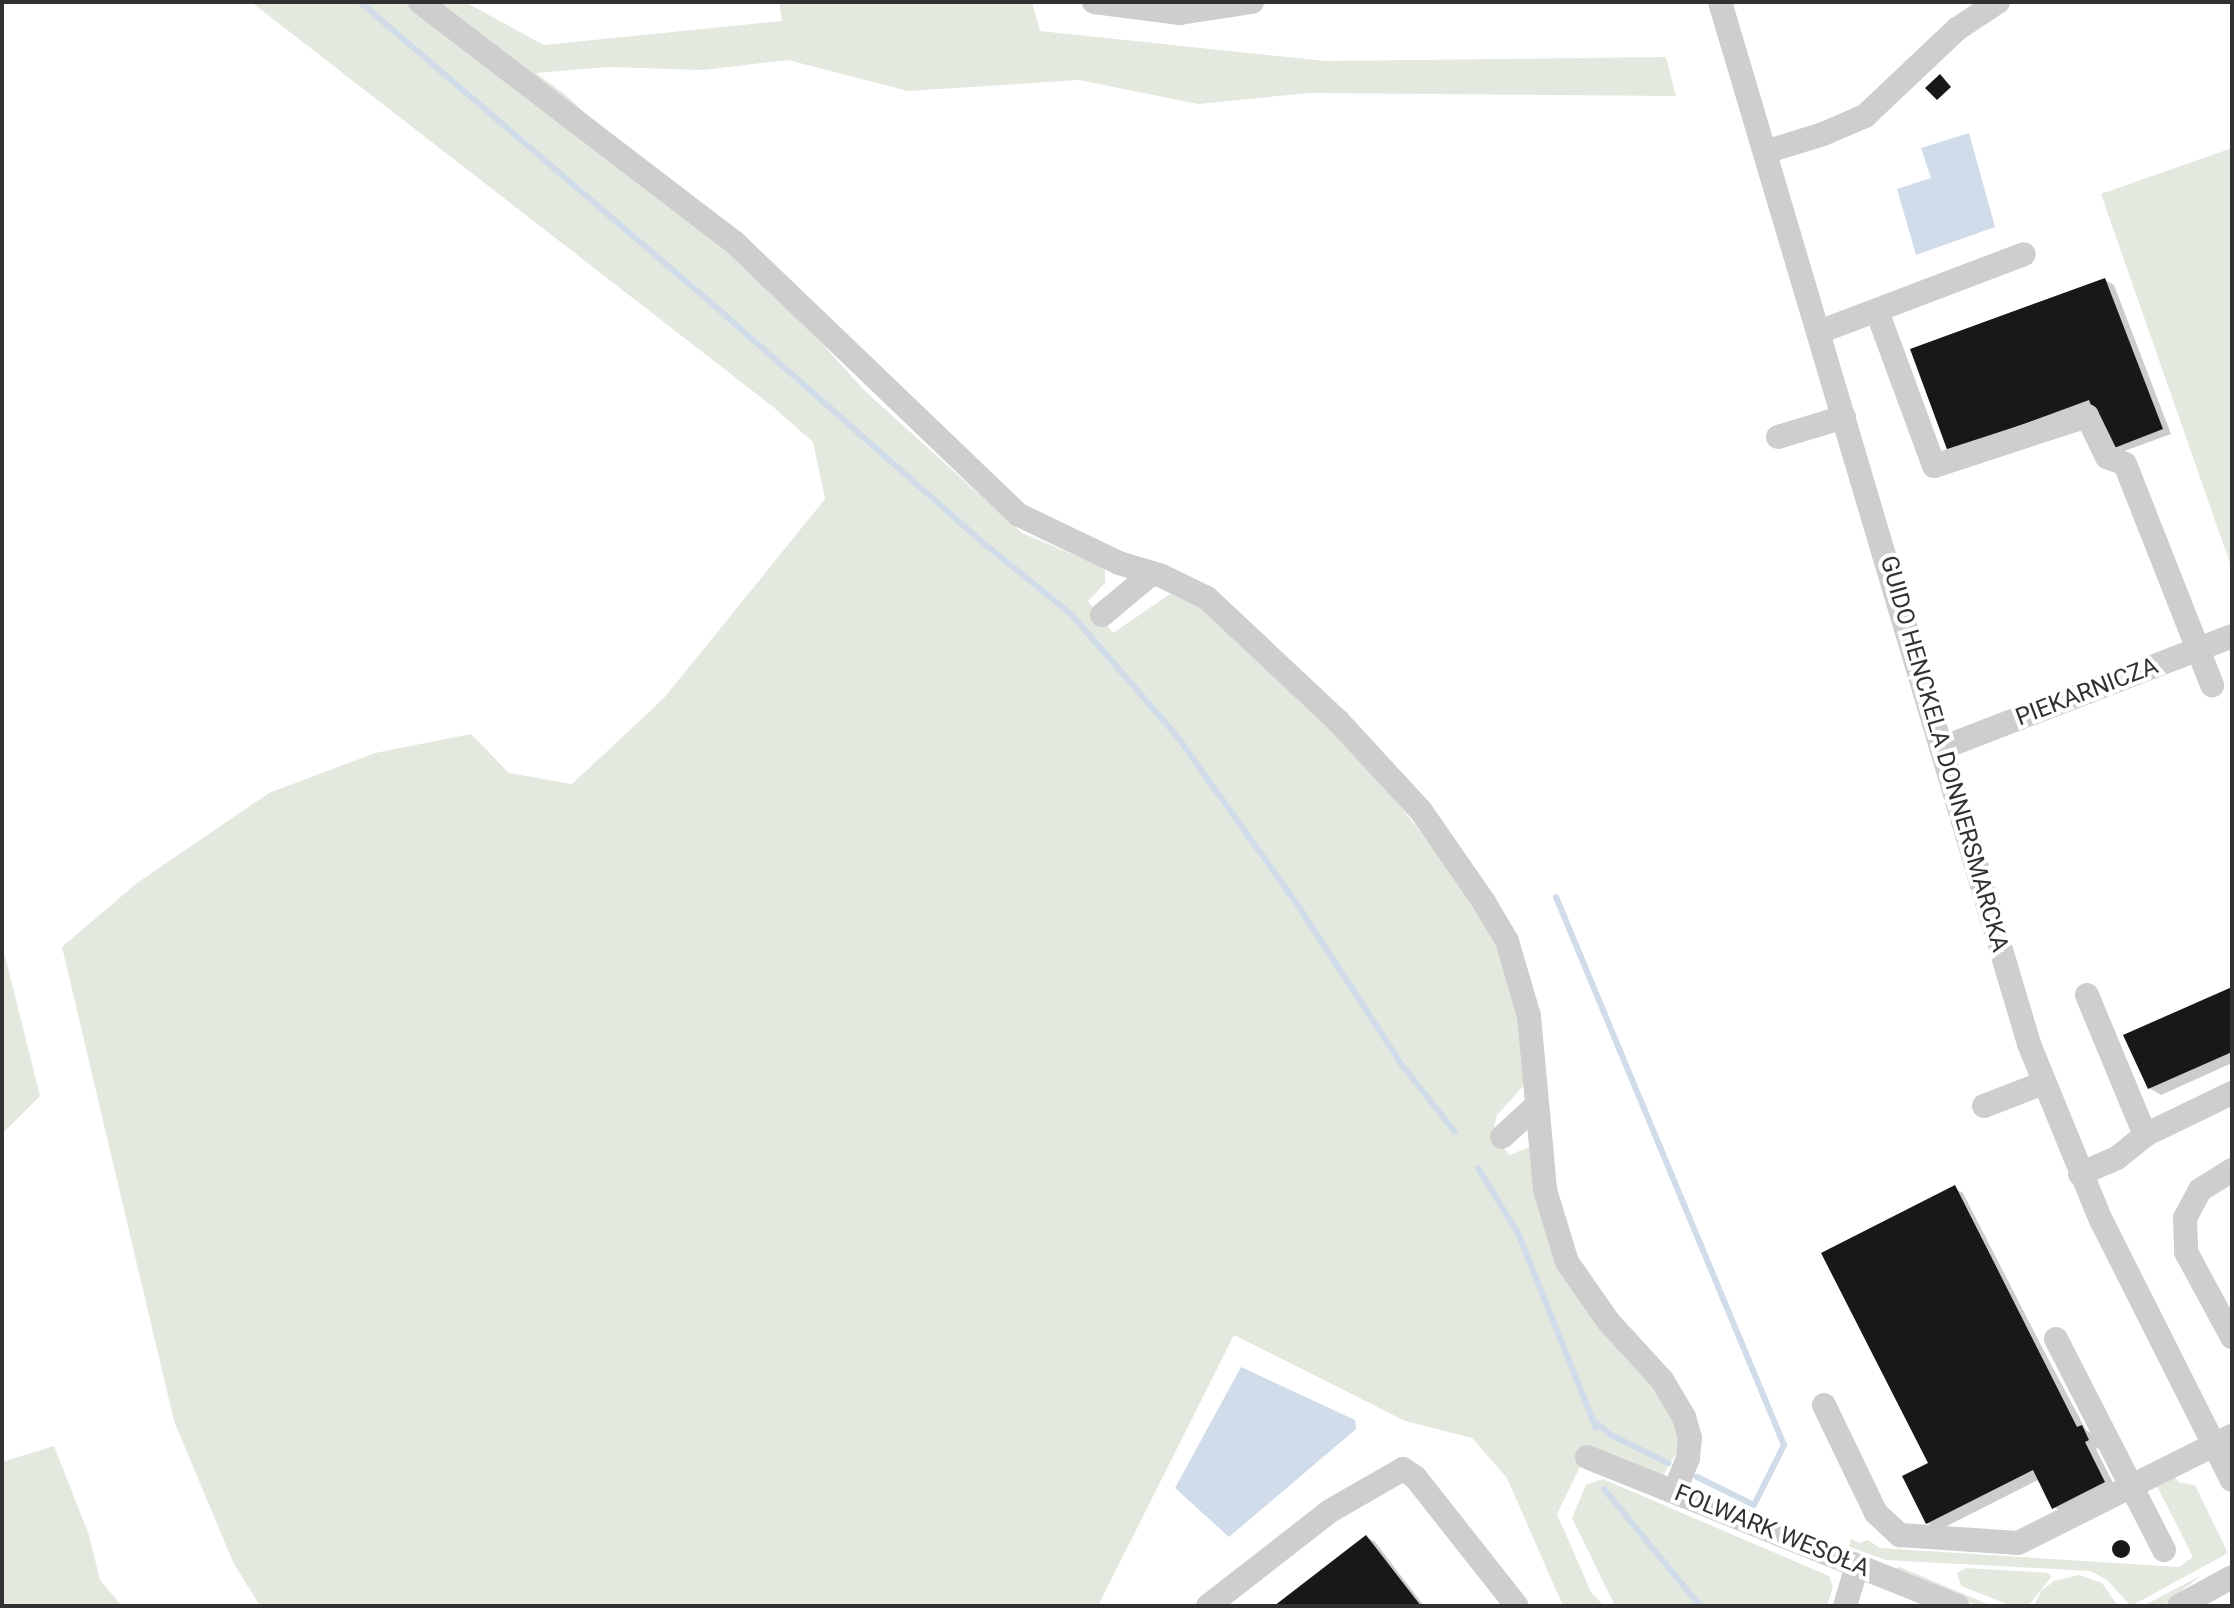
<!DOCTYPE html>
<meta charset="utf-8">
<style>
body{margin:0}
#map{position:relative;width:2234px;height:1608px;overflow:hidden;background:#fff;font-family:Roboto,sans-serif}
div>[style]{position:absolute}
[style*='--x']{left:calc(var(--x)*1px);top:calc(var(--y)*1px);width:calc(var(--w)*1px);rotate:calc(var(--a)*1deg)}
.green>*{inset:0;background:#e3e9df}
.water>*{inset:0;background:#d0dce9}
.shadow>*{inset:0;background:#0003}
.stream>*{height:6px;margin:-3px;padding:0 3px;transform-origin:3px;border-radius:3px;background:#d0dce9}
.building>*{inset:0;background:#181818}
.round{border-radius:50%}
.minor>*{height:24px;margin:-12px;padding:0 12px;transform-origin:12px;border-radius:12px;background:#cecece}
span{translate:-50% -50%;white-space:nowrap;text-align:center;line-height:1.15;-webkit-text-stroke:8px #fff;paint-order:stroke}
.street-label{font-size:24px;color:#313131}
.frame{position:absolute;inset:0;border:4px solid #313131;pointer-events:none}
</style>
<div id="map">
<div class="green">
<div style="clip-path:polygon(251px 2px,465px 2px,544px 45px,782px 21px,779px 2px,1032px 2px,1040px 31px,1325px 61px,1666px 57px,1676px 96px,1309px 93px,1198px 104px,1079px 80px,908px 91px,788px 60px,703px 70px,608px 67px,536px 73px,567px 96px,797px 316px,865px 391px,1022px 533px,1105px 568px,1105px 583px,1088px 601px,1113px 633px,1170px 594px,1203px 605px,1372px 770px,1462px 885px,1496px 946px,1518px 1005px,1527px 1082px,1497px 1115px,1492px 1136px,1510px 1155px,1534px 1145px,1547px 1236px,1657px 1387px,1675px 1418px,1680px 1447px,1663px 1476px,1589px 1448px,1557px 1514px,1591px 1592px,1604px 1606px,1563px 1606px,1507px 1478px,1472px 1438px,1405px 1421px,1234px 1335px,1098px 1606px,260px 1606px,233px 1562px,174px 1421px,62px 947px,137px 883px,269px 793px,375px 753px,471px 734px,509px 773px,572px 784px,664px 698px,825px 499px,813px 442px,772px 406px)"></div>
<div style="clip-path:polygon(2232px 148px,2232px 569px,2101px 194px)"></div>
<div style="clip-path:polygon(2px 944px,40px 1096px,2px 1134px)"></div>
<div style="clip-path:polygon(54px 1446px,89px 1535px,100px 1580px,122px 1606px,2px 1606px,2px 1462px)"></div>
<div style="clip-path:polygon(2175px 1477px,2178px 1482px,2195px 1485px,2228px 1553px,2131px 1606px,2107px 1580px,2090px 1571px,1886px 1560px,1849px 1547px,1851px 1539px,1859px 1543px,1868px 1540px,1880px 1548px,2179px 1567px,2193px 1557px,2157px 1486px)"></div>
<div style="clip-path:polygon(1603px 1479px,1829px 1576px,1833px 1587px,1827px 1606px,1615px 1606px,1572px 1518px,1586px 1485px)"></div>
<div style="clip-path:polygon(1900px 1567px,1992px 1606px,1979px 1606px,1888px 1570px)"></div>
<div style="clip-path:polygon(1966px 1568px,2049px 1573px,2051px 1577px,2028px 1606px,2012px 1606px,1961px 1586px,1957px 1573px)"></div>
<div style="clip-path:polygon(2079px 1575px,2102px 1583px,2118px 1606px,2034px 1606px,2041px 1591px,2054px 1581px)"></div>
<div style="clip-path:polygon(2202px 1575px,2162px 1606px,2143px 1606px)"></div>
</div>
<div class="water">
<div style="clip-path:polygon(1969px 133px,1995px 227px,1916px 255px,1897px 189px,1931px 178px,1921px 148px)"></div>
<div style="clip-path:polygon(1241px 1367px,1355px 1420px,1356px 1429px,1229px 1537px,1175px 1488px)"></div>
</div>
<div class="shadow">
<div style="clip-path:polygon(2105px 280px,2114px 285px,2171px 434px,2119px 453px,2110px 448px,2094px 406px,1959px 456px)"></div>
<div style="clip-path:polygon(2232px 989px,2232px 1063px,2161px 1095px,2149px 1088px)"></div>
<div style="clip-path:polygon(1954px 1188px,1963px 1193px,2045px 1353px,2086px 1430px,2094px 1435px,2100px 1447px,2096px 1449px,2116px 1489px,2066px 1514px,2054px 1507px,2040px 1479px,1939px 1530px,1927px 1523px)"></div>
<div style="clip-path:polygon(1366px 1537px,1375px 1542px,1424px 1606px,1277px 1606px)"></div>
<div style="clip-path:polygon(2116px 1544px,2129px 1545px,2130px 1555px,2117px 1555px)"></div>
</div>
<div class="stream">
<div style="--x:360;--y:2;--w:484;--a:40.6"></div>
<div style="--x:727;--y:317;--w:345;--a:41.4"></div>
<div style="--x:986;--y:545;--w:111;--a:39.1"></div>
<div style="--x:1072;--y:615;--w:159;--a:49.1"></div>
<div style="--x:1176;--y:735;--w:208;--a:54.4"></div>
<div style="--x:1297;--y:904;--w:192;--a:56.9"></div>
<div style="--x:1402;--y:1065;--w:85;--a:51.7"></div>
<div style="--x:1556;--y:897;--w:594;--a:67.41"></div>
<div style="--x:1784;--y:1445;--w:67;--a:116.6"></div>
<div style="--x:1754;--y:1505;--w:64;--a:-153.8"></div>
<div style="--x:1478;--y:1168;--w:76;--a:58.4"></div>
<div style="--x:1518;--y:1233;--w:210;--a:68.2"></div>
<div style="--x:1595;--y:1422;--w:21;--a:39"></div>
<div style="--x:1611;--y:1435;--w:64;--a:26.2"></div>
<div style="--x:1604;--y:1489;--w:151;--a:50.6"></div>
</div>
<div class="building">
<div style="clip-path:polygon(1940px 74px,1951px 87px,1937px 100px,1925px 88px)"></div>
<div style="clip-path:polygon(2105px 278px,2163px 429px,2109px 450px,2089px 400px,1948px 452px,1910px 349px)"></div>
<div style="clip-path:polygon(2232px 987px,2232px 1052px,2148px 1089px,2123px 1035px)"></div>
<div style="clip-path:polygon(1955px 1185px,2077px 1427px,2082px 1425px,2089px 1440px,2085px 1442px,2105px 1482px,2052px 1509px,2033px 1470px,1926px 1524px,1902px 1476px,1928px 1463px,1821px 1253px)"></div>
<div style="clip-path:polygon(1366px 1535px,1421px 1606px,1274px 1606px)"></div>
<div class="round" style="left:2112px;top:1540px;width:18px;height:18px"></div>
</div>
<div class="minor">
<div style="--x:420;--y:2;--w:395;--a:37.4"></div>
<div style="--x:734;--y:242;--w:395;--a:43.8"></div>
<div style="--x:1019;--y:515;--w:111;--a:25.6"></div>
<div style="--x:1119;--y:563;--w:45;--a:16.8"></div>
<div style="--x:1162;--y:576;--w:50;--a:26.1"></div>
<div style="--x:1207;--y:598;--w:180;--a:43.2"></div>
<div style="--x:1338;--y:721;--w:122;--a:47.3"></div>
<div style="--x:1421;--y:811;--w:111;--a:55.3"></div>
<div style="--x:1484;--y:902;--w:45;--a:59.5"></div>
<div style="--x:1507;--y:941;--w:78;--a:73.7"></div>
<div style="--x:1529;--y:1016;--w:175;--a:84.7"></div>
<div style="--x:1545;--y:1190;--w:75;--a:73"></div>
<div style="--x:1567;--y:1262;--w:72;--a:55.2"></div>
<div style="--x:1608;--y:1321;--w:80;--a:47.5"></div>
<div style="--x:1662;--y:1380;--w:43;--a:59.3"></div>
<div style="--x:1684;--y:1417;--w:22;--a:74"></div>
<div style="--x:1690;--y:1438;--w:20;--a:96"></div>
<div style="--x:1688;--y:1458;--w:35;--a:112"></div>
<div style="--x:1094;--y:2;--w:87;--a:7.3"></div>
<div style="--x:1180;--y:13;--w:73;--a:-8.7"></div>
<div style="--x:1720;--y:2;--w:1087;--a:73.48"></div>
<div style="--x:2029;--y:1044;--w:190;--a:67.8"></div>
<div style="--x:2101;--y:1220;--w:291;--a:63.3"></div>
<div style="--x:1765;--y:152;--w:61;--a:-17.2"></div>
<div style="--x:1823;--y:134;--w:46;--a:-23.2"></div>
<div style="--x:1865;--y:116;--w:127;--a:-43.4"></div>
<div style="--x:1957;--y:29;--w:49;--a:-33.4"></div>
<div style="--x:1877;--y:311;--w:165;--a:69.8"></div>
<div style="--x:1934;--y:466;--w:161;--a:-18.1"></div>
<div style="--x:2087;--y:416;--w:46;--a:64"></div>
<div style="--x:2107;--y:457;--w:19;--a:21"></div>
<div style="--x:2125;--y:464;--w:238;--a:68.5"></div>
<div style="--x:1819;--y:332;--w:219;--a:-20.8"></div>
<div style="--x:1778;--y:437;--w:69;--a:-16.9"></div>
<div style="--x:1102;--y:615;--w:65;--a:-40"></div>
<div style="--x:1942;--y:748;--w:311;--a:-21.1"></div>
<div style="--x:2087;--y:995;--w:152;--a:67.5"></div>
<div style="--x:1984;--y:1106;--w:63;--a:-21.3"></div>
<div style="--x:1502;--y:1137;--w:47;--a:-42.4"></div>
<div style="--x:2232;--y:1170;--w:38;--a:148"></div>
<div style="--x:2200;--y:1190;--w:32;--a:118"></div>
<div style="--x:2185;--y:1218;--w:34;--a:88"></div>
<div style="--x:2186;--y:1252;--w:97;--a:61.6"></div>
<div style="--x:2080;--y:1174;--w:40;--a:-23.4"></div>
<div style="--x:2117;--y:1158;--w:36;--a:-39"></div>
<div style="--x:2145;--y:1135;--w:97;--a:-25.8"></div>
<div style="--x:2056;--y:1339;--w:237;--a:62.9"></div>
<div style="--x:1824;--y:1405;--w:120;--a:64.3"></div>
<div style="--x:1876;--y:1513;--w:33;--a:43"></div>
<div style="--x:1900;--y:1535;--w:118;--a:3.9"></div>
<div style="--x:2018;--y:1543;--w:239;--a:-26.6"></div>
<div style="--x:1587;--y:1457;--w:399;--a:21.9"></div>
<div style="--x:1208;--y:1606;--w:155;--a:-37.9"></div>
<div style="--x:1330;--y:1511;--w:84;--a:-29.9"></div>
<div style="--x:1403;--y:1469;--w:14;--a:34"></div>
<div style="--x:1415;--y:1477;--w:164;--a:51.7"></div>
<div style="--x:1845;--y:1606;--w:42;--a:-73.3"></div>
<div style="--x:2179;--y:1606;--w:60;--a:-28.7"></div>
</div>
<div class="street-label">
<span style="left:2087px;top:692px;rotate:-21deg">PIEKARNICZA</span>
<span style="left:1944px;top:754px;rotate:74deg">GUIDO HENCKELA DONNERSMARCKA</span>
<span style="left:1772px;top:1531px;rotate:22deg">FOLWARK WESOŁA</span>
</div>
<div class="frame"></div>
</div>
